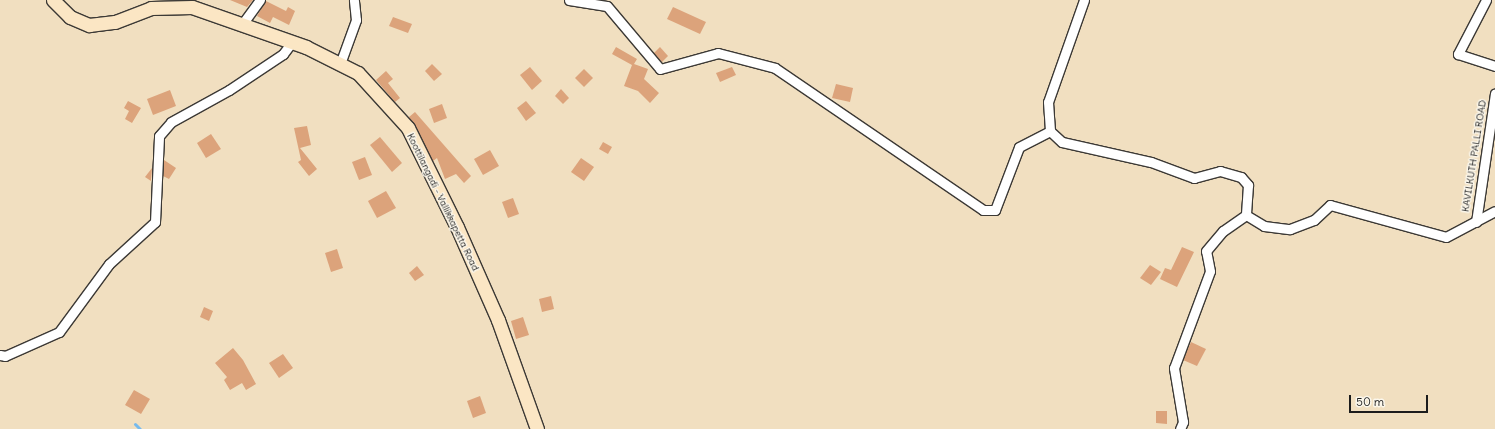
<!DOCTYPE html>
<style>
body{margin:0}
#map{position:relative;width:1495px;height:429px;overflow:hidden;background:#f1dfc0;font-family:Delius,sans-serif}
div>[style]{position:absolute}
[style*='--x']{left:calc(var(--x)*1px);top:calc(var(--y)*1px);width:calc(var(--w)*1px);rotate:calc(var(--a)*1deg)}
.stream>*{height:3px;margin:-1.5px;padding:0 1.5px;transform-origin:1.5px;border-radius:1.5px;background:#76baed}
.building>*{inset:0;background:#dca37b}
.roads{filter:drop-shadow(1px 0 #3c3935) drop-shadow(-1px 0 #3c3935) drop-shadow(0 1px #3c3935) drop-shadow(0 -1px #3c3935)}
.minor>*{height:9px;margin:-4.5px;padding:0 4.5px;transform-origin:4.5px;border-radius:4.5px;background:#fff}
.secondary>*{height:13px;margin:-6.5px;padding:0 6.5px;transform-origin:6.5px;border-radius:6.5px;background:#fbe6c4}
span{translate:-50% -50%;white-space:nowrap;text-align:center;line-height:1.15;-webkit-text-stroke:3px #fbf7ec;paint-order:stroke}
.street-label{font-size:10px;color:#1c1c1c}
.scale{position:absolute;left:1349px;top:395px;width:79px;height:18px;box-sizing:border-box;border:2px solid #1c1c1c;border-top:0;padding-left:5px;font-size:12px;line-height:14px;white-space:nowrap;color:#1c1c1c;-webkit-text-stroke:3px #fbf7ec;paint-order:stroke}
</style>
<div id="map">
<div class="stream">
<div style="--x:135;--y:424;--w:7;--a:45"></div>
</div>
<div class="building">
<div style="clip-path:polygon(230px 0,253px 0,247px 7px)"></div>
<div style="clip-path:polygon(266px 1px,286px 11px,288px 7px,295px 11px,289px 25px,273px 17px,270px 23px,257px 16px)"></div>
<div style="clip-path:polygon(673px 7px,706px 22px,700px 34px,667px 19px)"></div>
<div style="clip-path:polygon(393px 17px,412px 24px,408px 33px,389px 26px)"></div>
<div style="clip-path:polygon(616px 47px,637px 59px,634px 64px,648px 69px,644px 79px,659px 93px,650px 103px,638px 91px,624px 86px,632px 65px,612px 54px)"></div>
<div style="clip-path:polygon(660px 47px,668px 56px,662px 62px,654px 53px)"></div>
<div style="clip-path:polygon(432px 64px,442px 74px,434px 81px,425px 71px)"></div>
<div style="clip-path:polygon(530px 67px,542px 81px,532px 90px,520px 75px)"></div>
<div style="clip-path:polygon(732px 67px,736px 75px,720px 82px,716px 73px)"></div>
<div style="clip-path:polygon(584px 69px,593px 78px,584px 87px,575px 78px)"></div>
<div style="clip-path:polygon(386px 71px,393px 79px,388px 83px,400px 98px,395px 102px,376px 80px)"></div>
<div style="clip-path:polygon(836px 84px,853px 88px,850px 102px,832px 98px)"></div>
<div style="clip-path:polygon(561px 89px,569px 98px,563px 104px,555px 96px)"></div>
<div style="clip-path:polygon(170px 90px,176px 106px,153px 115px,147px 99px)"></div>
<div style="clip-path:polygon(128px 101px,141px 108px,132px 123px,125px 119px,129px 111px,124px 108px)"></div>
<div style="clip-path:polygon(526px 101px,536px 113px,526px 121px,517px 108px)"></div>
<div style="clip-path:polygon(442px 104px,447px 118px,434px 123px,429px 109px)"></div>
<div style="clip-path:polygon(415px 112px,471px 176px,464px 183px,456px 174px,445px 179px,437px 158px,433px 161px,409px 117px)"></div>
<div style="clip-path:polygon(307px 126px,311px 145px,300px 148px,317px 169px,309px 176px,298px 162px,301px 160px,294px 128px)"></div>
<div style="clip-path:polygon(211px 134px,221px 149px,206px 158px,197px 143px)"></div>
<div style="clip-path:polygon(380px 137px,402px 163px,392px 172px,370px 145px)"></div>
<div style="clip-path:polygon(603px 142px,612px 147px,608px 154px,599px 149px)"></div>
<div style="clip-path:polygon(490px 150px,499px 166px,483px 175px,474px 159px)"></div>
<div style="clip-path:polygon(365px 157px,372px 175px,359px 180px,352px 162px)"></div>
<div style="clip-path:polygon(581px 158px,594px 167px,584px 181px,571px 172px)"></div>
<div style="clip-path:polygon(164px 160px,176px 168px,169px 179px,163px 176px)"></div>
<div style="clip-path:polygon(152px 168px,151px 181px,145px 177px)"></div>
<div style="clip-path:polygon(386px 191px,396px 208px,377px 218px,368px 201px)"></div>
<div style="clip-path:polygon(513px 198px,519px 214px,508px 218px,502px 202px)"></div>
<div style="clip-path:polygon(1182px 247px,1194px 252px,1177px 287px,1160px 279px,1165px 268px,1171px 270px)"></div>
<div style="clip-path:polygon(337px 249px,343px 268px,331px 272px,325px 253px)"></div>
<div style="clip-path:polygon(1150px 265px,1161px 272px,1151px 285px,1140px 278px)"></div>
<div style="clip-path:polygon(417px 266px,424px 275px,415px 281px,409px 273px)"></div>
<div style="clip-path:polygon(551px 296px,554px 309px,542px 312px,539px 299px)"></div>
<div style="clip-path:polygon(204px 307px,213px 311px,209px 321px,200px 317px)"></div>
<div style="clip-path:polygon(523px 317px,529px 335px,516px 339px,511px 321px)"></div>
<div style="clip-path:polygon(1191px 342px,1206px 349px,1197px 366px,1183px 360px)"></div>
<div style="clip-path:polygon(233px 348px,243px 360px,256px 384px,246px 390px,242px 383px,230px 390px,224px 380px,227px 377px,215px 363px)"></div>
<div style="clip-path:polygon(283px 354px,293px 368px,279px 378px,269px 363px)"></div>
<div style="clip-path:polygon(134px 390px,150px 399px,141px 414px,125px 405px)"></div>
<div style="clip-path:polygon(480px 396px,486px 413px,473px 418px,467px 401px)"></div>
<div style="clip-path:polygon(1156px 411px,1167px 411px,1167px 424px,1156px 423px)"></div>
</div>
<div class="roads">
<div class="minor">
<div style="--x:569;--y:0;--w:38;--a:9"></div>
<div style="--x:607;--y:6;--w:82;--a:49.9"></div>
<div style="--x:660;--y:69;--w:60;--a:-15.4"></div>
<div style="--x:718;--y:53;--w:59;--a:14.7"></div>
<div style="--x:775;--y:68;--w:252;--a:34.3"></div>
<div style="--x:983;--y:210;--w:12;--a:0"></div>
<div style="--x:995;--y:210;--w:67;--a:-69.1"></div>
<div style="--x:1019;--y:147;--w:35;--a:-27"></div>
<div style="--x:1084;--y:0;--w:108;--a:109.4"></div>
<div style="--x:1048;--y:102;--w:29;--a:86"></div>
<div style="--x:1050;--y:131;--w:16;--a:43"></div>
<div style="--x:1062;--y:142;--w:91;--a:12.7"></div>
<div style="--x:1151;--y:162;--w:46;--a:20.4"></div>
<div style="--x:1194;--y:178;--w:27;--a:-15"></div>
<div style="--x:1220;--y:171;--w:22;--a:16"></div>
<div style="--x:1241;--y:177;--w:11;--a:49"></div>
<div style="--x:1248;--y:185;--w:30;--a:94"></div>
<div style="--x:1486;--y:0;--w:61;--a:117.4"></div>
<div style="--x:1458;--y:54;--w:39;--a:18"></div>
<div style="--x:243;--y:23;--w:29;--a:-54"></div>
<div style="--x:340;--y:64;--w:47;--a:-70"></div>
<div style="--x:356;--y:20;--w:20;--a:-96"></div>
<div style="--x:1476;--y:222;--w:130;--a:-81.6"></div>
<div style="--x:0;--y:355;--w:5;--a:11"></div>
<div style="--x:5;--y:356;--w:59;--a:-24"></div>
<div style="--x:59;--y:332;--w:84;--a:-53.7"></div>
<div style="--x:109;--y:264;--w:62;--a:-42.4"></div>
<div style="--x:155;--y:222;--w:86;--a:-87.3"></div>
<div style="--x:159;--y:136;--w:18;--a:-49"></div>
<div style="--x:171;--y:122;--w:66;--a:-28.9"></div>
<div style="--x:229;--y:90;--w:65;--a:-33.7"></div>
<div style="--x:283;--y:54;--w:15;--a:-53"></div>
<div style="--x:1180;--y:429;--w:8;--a:-67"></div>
<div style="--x:1183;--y:422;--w:55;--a:-99.5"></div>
<div style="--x:1174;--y:368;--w:103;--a:-69.6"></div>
<div style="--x:1210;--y:271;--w:20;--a:-101"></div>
<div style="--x:1206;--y:251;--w:26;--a:-50"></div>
<div style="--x:1223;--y:231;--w:28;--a:-35"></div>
<div style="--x:1246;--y:215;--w:21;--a:31"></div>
<div style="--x:1264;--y:226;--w:26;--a:7"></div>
<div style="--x:1290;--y:229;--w:26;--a:-21"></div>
<div style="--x:1314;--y:220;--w:22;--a:-43"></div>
<div style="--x:1330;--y:205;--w:120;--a:15.4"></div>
<div style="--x:1446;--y:237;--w:55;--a:-28"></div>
</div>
<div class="secondary">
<div style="--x:53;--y:0;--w:24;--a:45"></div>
<div style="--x:70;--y:17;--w:21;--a:23"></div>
<div style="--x:89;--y:25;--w:26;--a:-7"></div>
<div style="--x:115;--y:22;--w:39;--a:-21"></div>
<div style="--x:151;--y:8;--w:41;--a:-1.4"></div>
<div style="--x:192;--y:7;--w:121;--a:19.3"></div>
<div style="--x:306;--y:47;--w:58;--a:26.6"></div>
<div style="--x:358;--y:73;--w:74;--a:47.7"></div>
<div style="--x:408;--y:128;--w:110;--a:63.7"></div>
<div style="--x:457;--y:227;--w:102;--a:66.2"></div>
<div style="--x:498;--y:320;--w:116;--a:70.3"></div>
</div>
</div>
<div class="street-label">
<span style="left:1474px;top:156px;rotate:-81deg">KAVILKUTH PALLI ROAD</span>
<span style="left:443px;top:202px;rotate:64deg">Koottilangadi - Vallikkapetta Road</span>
</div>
<div class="scale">50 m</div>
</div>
